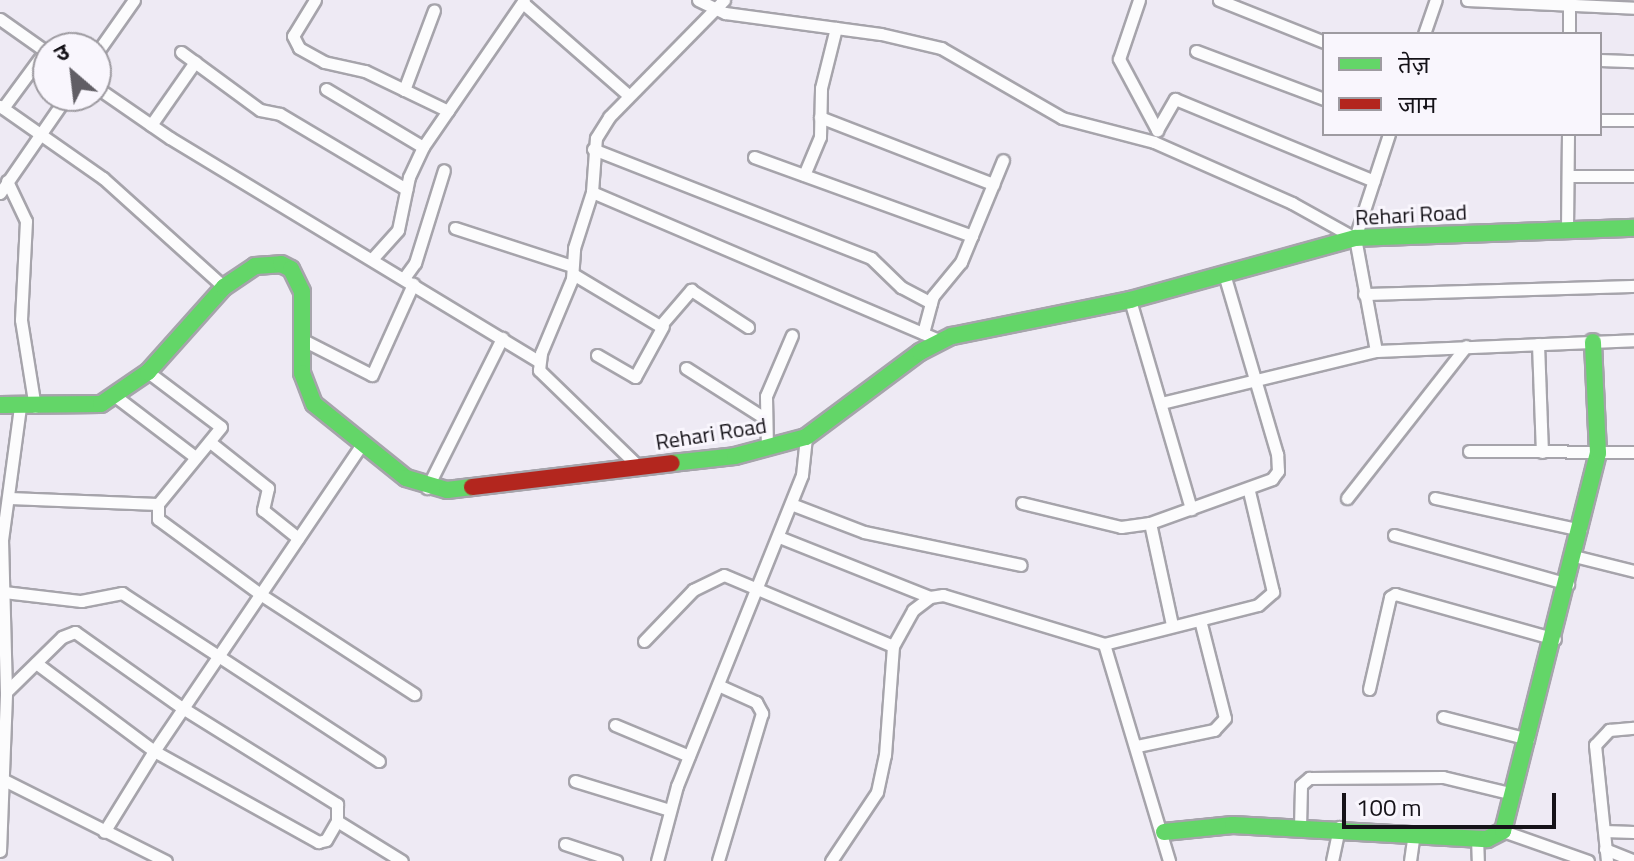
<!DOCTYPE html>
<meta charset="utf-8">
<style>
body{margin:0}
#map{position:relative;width:1634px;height:861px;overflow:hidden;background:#eeeaf4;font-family:"Titillium Web","Noto Sans Devanagari",sans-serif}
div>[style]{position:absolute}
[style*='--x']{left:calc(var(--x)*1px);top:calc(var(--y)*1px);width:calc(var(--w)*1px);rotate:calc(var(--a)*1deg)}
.roads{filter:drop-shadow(2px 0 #a6a4ab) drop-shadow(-2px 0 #a6a4ab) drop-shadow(0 2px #a6a4ab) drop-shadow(0 -2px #a6a4ab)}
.street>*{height:11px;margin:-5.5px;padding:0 5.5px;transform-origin:5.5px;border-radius:5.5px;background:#fcfcfd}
.fast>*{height:16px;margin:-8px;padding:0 8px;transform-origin:8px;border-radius:8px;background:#63d668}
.jam>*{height:16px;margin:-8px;padding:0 8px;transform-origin:8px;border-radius:8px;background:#b3261e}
span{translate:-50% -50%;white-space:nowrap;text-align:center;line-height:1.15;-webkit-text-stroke:6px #f9f6fd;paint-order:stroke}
.street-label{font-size:22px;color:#151218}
.legend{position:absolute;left:1322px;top:32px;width:280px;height:104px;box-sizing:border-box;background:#f9f6fd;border:2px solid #9e9ba1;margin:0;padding:10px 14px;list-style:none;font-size:24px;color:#151218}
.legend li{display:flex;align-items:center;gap:16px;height:40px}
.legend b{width:40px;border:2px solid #9e9ba1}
.north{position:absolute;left:32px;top:32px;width:80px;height:80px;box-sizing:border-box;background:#f9f6fd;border:2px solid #9e9ba1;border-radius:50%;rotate:332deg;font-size:22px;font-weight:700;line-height:32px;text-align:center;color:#151218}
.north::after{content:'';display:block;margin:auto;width:28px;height:36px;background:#615e65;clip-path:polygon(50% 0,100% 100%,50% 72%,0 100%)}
.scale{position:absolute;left:1342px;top:793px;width:214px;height:36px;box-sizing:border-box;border:4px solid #151218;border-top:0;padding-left:10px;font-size:24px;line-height:28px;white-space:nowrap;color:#151218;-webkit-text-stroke:6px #f9f6fd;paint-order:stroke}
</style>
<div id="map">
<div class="roads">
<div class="street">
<div style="--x:315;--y:0;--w:42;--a:121.4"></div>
<div style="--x:293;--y:36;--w:13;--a:63"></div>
<div style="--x:299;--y:48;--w:29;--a:29"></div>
<div style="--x:324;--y:62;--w:42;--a:12.4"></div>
<div style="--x:365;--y:71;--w:92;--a:25.7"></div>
<div style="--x:698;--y:0;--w:30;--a:26"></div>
<div style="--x:725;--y:13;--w:157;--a:7.7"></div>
<div style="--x:881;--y:34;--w:62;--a:13.1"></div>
<div style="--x:941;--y:48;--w:140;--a:30"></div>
<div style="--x:1062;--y:118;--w:95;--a:14.6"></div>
<div style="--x:1154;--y:142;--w:151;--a:23.8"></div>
<div style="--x:1292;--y:203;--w:72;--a:29.1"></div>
<div style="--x:1139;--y:0;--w:62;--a:108.7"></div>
<div style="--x:1119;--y:59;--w:81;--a:61.8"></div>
<div style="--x:1219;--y:0;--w:113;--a:21.8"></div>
<div style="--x:1467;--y:0;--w:167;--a:2.7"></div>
<div style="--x:523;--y:3;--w:140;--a:41.2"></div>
<div style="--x:1569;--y:9;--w:25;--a:90"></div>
<div style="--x:0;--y:19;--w:59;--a:35.3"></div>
<div style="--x:1424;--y:34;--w:36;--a:-71"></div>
<div style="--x:1196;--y:51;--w:137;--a:20.6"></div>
<div style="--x:181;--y:52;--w:98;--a:36.3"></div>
<div style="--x:260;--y:110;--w:20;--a:11"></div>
<div style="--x:280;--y:114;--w:147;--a:30.8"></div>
<div style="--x:96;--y:54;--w:66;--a:-54.9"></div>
<div style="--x:1600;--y:60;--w:34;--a:2"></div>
<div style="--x:96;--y:87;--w:90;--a:34.6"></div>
<div style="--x:170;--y:138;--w:430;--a:31.2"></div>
<div style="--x:326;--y:89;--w:113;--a:30.9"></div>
<div style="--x:404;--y:90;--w:85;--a:-69.4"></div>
<div style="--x:0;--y:106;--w:126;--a:35"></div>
<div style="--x:103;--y:178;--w:163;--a:42"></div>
<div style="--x:3;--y:108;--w:71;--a:-53.6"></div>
<div style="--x:820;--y:117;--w:186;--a:21.2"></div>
<div style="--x:1600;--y:120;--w:34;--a:0"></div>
<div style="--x:151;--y:125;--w:77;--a:-55.1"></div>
<div style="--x:1157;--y:130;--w:36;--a:-60"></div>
<div style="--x:1175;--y:99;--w:215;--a:22.4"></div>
<div style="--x:593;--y:149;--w:299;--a:21.4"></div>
<div style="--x:871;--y:258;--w:42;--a:44"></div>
<div style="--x:901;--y:287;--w:34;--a:28"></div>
<div style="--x:754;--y:157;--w:232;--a:19.9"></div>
<div style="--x:804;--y:175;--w:41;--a:-67.2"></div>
<div style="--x:820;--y:137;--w:49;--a:-88.8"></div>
<div style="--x:821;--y:88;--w:62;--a:-76"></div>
<div style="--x:1568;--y:176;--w:66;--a:0"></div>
<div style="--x:7;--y:181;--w:44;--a:64.6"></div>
<div style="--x:26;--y:221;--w:99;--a:92.9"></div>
<div style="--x:21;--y:320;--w:88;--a:80.9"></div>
<div style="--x:592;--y:192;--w:54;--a:-85.8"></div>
<div style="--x:596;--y:138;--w:25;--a:-58"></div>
<div style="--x:609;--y:117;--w:164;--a:-45.5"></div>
<div style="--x:0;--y:193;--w:118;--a:-55.4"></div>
<div style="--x:455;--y:228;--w:123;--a:18"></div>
<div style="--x:1567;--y:229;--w:95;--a:-89.4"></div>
<div style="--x:372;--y:259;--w:39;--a:-48"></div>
<div style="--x:398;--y:230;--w:54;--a:-78.3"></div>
<div style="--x:409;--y:177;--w:33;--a:-65"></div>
<div style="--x:423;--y:147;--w:178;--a:-55.5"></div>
<div style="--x:573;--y:274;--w:101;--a:30.9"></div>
<div style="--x:660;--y:326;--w:48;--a:-49.3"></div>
<div style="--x:691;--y:290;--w:68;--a:33"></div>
<div style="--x:404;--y:278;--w:19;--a:-54"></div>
<div style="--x:415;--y:263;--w:97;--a:-72.7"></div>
<div style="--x:1364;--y:294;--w:270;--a:-1.7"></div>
<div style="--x:1130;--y:300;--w:218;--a:73.7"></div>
<div style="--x:923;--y:333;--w:38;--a:-75"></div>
<div style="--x:933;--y:296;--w:44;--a:-50.5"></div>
<div style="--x:961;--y:262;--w:110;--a:-67.6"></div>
<div style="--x:303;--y:340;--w:77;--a:26.9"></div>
<div style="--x:372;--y:375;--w:100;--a:-65.7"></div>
<div style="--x:1538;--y:344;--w:108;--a:87.9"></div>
<div style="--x:1376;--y:351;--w:115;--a:-100.5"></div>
<div style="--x:1355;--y:238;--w:109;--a:-71.9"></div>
<div style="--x:597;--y:355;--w:44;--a:30.1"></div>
<div style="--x:635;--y:377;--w:58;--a:-61.2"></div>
<div style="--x:686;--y:368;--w:95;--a:32.5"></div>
<div style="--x:148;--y:372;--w:91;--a:37"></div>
<div style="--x:221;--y:427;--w:99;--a:129.3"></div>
<div style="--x:158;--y:504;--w:15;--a:90"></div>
<div style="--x:158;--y:519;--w:127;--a:36.3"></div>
<div style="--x:260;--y:594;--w:184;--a:33"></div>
<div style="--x:115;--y:396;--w:101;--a:37.3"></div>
<div style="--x:1161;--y:403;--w:221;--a:-13.6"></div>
<div style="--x:1376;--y:351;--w:258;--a:-2.4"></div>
<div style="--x:210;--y:442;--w:74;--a:38.4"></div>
<div style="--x:268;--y:488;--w:23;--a:103"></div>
<div style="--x:263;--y:510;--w:45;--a:38.7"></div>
<div style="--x:362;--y:444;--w:371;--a:124.1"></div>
<div style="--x:154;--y:751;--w:188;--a:29"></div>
<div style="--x:318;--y:842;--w:8;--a:-14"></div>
<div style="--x:326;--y:840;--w:22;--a:-60"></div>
<div style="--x:337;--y:821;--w:76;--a:31.6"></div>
<div style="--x:767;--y:449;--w:53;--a:-91.1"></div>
<div style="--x:766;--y:396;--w:66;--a:-66.9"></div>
<div style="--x:1469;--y:451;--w:165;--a:0.3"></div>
<div style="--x:638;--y:466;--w:138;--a:-135.9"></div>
<div style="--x:539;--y:370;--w:17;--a:-83"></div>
<div style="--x:541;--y:353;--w:80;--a:-67.3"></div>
<div style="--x:572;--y:279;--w:31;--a:-86"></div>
<div style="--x:574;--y:248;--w:59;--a:-72.2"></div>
<div style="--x:592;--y:192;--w:379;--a:23.1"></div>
<div style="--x:427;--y:488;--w:168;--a:-63.4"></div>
<div style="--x:9;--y:498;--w:149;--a:2.3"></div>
<div style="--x:1347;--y:498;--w:193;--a:-51.9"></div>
<div style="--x:1435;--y:498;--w:149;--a:12.4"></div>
<div style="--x:1022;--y:503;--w:102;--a:13.6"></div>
<div style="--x:1121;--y:527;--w:29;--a:-8"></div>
<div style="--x:1150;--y:523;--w:130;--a:-19.8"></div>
<div style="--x:1272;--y:479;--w:10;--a:-53"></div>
<div style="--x:1278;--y:471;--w:17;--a:-93"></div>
<div style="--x:1277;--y:454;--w:188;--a:-106.4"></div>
<div style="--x:791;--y:504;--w:78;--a:21"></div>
<div style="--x:864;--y:532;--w:160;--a:11.9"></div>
<div style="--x:1150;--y:523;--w:104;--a:77.8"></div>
<div style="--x:1394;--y:535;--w:181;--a:15.7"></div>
<div style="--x:779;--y:537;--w:162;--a:21.7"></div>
<div style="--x:1574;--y:556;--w:62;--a:14"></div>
<div style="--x:4;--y:592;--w:78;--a:6.7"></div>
<div style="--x:81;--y:601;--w:42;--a:-11"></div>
<div style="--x:122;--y:593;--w:307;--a:33.2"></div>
<div style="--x:644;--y:641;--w:71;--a:-46.1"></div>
<div style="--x:693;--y:590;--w:34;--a:-26"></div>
<div style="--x:724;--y:575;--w:183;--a:22.8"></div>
<div style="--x:1104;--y:644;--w:227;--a:73.3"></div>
<div style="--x:36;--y:663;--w:147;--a:36.7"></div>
<div style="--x:154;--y:751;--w:95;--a:121.7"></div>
<div style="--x:718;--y:685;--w:42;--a:24.1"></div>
<div style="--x:756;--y:702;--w:13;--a:61"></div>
<div style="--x:762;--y:713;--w:154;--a:106.6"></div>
<div style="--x:1369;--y:689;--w:94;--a:-77.1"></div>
<div style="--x:1390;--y:597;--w:6;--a:-31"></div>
<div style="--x:1395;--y:594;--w:166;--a:15.7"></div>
<div style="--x:6;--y:692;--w:78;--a:-44.5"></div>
<div style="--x:62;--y:637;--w:14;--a:-21"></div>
<div style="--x:75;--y:632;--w:130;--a:35.3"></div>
<div style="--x:181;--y:707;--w:184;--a:31.9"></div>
<div style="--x:337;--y:804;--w:17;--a:90"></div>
<div style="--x:1443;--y:717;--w:88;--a:14.5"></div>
<div style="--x:615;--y:725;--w:80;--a:22.7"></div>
<div style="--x:1137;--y:746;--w:79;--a:-11.7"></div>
<div style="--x:1214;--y:730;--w:16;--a:-47"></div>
<div style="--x:1225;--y:718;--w:101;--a:-104.3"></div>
<div style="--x:4;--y:780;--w:181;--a:26.6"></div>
<div style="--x:575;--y:781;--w:98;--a:17.1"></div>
<div style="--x:1300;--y:827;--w:42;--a:-88.6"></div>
<div style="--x:1301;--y:785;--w:11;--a:-41"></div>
<div style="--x:1309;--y:778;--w:134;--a:-0.4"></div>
<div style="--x:1443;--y:777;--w:73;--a:13.5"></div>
<div style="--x:1503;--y:831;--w:90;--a:19.4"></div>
<div style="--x:1604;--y:831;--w:30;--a:2"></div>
<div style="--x:1477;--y:837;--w:24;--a:88"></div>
<div style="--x:565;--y:844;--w:54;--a:18.4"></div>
<div style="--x:1605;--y:849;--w:31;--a:22"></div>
<div style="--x:0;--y:851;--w:159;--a:-87.8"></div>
<div style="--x:6;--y:692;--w:152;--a:-91.5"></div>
<div style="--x:2;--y:540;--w:134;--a:-82.3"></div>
<div style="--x:657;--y:861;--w:78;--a:-75.1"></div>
<div style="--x:677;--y:786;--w:335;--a:-68.1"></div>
<div style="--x:802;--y:475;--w:38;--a:-84"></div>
<div style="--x:831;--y:861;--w:83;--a:-56.3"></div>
<div style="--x:877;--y:792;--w:38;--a:-78"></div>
<div style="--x:885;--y:755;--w:109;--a:-85.8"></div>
<div style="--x:893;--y:646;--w:41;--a:-60.9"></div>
<div style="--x:913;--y:610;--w:21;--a:-37"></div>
<div style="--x:930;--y:597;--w:13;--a:-9"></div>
<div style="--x:943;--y:595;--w:168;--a:16.9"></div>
<div style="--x:1104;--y:644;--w:159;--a:-14.2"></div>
<div style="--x:1258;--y:605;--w:20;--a:-41"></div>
<div style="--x:1273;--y:592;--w:104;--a:-103.4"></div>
<div style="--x:1332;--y:861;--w:35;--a:-78"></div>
<div style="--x:1410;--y:861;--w:28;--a:-82"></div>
<div style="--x:1607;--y:861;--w:117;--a:-95.9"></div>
<div style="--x:1595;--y:745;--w:21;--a:-47"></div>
<div style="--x:1609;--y:730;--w:25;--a:-5"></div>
</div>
<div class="fast">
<div style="--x:0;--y:405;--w:101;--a:-0.6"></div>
<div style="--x:101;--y:404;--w:57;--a:-34.2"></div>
<div style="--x:148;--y:372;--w:114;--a:-48.2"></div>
<div style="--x:224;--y:287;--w:37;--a:-34"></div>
<div style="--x:255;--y:266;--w:26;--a:-4"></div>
<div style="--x:281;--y:264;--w:11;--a:27"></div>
<div style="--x:291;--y:269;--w:25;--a:64"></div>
<div style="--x:302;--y:292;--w:81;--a:90"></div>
<div style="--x:302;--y:373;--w:33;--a:69"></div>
<div style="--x:314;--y:404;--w:118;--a:38.8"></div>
<div style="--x:406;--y:478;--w:43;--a:16.3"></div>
<div style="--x:447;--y:490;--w:25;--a:-7"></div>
<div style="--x:672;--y:463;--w:63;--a:-6.3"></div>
<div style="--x:735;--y:456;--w:73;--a:-15"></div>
<div style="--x:806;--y:437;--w:142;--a:-36.7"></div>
<div style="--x:920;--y:352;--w:36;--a:-27"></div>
<div style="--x:952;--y:336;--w:182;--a:-11.4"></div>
<div style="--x:1130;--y:300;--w:233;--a:-15.4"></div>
<div style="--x:1355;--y:238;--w:279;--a:-2.1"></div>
<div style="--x:1164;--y:832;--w:69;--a:-5.8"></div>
<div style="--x:1233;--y:825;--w:254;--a:3.2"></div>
<div style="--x:1487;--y:839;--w:18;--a:-27"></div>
<div style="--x:1503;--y:831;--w:390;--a:-75.9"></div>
<div style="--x:1598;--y:453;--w:111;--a:-92.6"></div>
</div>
<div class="jam">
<div style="--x:472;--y:487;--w:201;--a:-6.8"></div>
</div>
</div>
<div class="street-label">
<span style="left:1411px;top:215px;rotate:-3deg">Rehari Road</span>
<span style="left:711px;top:434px;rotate:-9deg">Rehari Road</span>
</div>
<ul class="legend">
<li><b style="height:10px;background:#63d668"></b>तेज़</li>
<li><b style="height:10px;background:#b3261e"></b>जाम</li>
</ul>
<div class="north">उ</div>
<div class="scale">100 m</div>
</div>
